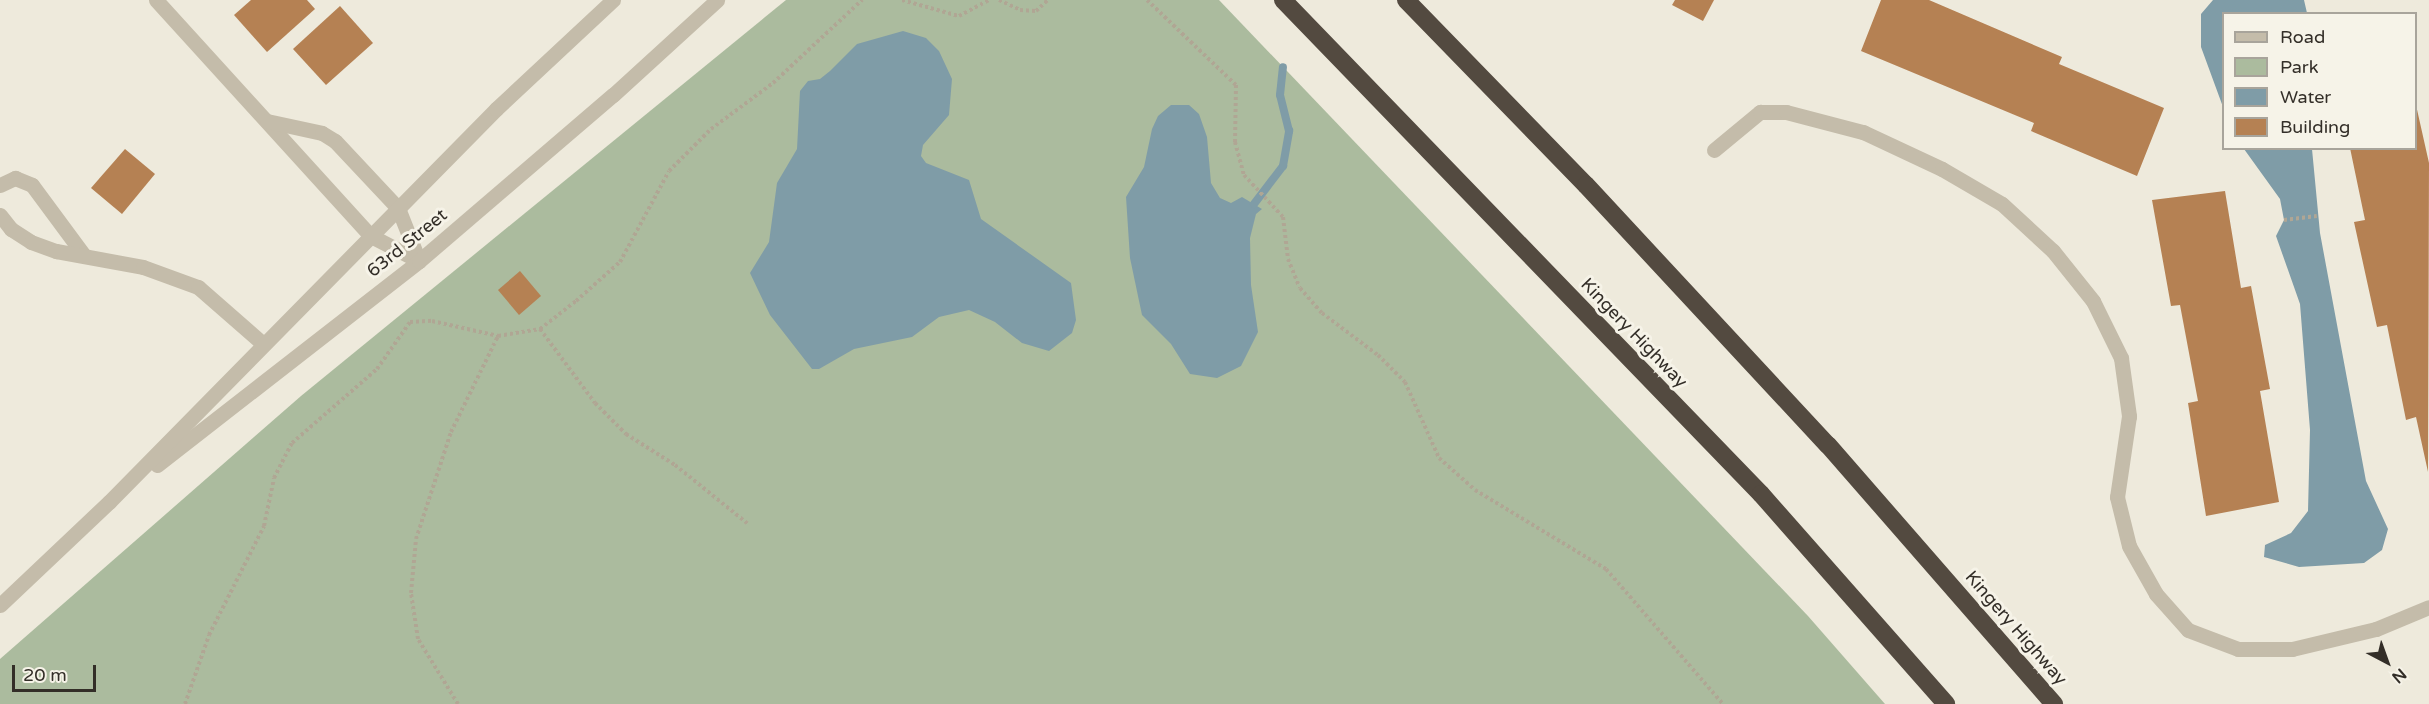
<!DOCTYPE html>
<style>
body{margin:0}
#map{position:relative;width:2429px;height:704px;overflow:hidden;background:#eeeadc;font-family:"Varela Round",sans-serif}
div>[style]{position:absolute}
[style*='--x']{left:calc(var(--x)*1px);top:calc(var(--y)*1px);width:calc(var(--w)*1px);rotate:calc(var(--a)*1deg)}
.green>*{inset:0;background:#abbb9e}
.water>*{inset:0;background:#7f9ca7}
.stream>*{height:8px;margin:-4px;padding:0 4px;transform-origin:4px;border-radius:4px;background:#7f9ca7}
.building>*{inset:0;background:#b58153}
.path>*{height:4px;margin-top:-2px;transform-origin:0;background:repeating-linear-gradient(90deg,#b0a694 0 3px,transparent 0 6px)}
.service>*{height:15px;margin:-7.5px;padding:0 7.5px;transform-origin:7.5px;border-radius:7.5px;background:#c4bcaa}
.minor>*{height:15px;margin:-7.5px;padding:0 7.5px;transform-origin:7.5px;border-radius:7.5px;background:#c4bcaa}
.tertiary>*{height:15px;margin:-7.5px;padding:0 7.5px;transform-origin:7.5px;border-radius:7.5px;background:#c4bcaa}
.motorway>*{height:18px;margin:-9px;padding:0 9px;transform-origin:9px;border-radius:9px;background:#534a40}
span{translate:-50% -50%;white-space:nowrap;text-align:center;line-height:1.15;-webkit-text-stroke:6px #f6f3e8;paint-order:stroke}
.street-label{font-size:18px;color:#332e28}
.legend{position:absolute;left:2222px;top:12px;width:195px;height:138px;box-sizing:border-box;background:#f6f3e8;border:2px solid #a8a49b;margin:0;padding:8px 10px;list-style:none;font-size:18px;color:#332e28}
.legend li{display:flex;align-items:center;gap:12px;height:30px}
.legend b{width:30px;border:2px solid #a8a49b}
.north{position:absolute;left:2357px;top:632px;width:60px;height:60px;-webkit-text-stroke:4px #f6f3e8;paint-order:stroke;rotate:139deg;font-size:16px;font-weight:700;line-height:24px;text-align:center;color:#332e28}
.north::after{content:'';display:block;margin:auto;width:21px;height:27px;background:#332e28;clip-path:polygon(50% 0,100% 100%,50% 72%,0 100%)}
.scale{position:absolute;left:12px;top:665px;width:84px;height:27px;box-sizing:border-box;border:3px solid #332e28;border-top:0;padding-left:8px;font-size:18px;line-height:21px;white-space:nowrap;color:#332e28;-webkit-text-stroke:4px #f6f3e8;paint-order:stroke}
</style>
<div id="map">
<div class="green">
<div style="clip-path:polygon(786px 0,1219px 0,1808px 616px,1885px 704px,0 704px,0 659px,301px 396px)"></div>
</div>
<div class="water">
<div style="clip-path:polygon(2213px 0,2304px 0,2307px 13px,2224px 14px,2223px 107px,2201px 47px,2201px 14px)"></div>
<div style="clip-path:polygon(903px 31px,926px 38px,939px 51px,952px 79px,949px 115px,923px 145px,921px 156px,926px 163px,969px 180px,981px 219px,1071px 283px,1076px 320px,1072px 333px,1049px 351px,1022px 343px,995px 322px,969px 310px,939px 317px,912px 337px,854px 349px,819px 369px,812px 369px,770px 315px,750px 273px,769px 242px,777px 183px,797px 149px,800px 91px,808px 81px,820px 79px,830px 71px,857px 44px)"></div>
<div style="clip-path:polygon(1171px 105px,1189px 105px,1199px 114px,1207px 137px,1211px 183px,1220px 198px,1231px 203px,1242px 197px,1262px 209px,1256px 214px,1250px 238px,1251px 285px,1258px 332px,1241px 366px,1217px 378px,1190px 374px,1171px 344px,1142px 315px,1130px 258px,1126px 197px,1144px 167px,1152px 129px,1158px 116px)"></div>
<div style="clip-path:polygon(2244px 149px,2312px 149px,2320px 233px,2366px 481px,2388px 529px,2382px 550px,2364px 563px,2299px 567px,2264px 557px,2265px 545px,2291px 533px,2308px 511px,2310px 430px,2300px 304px,2276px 236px,2284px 220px,2280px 199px)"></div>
</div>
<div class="stream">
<div style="--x:1254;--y:204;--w:48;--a:-52.7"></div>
<div style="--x:1283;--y:166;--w:36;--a:-80"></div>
<div style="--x:1289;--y:131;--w:37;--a:-104"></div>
<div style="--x:1280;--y:95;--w:28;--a:-84"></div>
</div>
<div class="building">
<div style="clip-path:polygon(251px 0,307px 0,315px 9px,267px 52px,234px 15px)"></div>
<div style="clip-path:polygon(1675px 0,1714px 0,1703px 21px,1672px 5px)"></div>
<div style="clip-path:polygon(1881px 0,1929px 0,2062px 57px,2059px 64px,2164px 108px,2137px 176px,2031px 131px,2034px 123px,1861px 51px)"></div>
<div style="clip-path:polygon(340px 6px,373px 43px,326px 85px,293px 49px)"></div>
<div style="clip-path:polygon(2416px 105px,2429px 163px,2428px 472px,2416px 417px,2406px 420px,2387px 325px,2377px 327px,2354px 222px,2365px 220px,2350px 148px,2416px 148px)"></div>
<div style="clip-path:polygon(125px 149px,155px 174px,122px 214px,91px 188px)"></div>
<div style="clip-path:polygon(2225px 191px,2241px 288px,2251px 286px,2270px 389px,2260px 391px,2279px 502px,2206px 516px,2188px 403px,2198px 401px,2180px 305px,2171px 306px,2152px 200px)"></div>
<div style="clip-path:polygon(520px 271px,541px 296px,519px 315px,498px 290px)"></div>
</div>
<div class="path">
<div style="--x:902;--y:0;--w:59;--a:15.7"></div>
<div style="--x:959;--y:16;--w:34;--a:-28"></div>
<div style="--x:999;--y:0;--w:23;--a:25"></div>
<div style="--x:1020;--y:10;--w:16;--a:4"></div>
<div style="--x:1036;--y:11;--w:16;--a:-43"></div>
<div style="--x:1147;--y:0;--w:123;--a:43.7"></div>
<div style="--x:1236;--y:85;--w:57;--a:91"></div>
<div style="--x:1235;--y:142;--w:34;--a:75"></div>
<div style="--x:1244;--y:175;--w:57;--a:47.1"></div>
<div style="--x:1283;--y:217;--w:42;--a:83.2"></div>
<div style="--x:1288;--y:259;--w:31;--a:68"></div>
<div style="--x:1300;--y:288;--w:33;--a:49"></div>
<div style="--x:1322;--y:313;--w:70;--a:36.9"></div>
<div style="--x:1378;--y:355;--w:38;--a:45"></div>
<div style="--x:1405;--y:382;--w:83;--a:65.9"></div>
<div style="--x:1439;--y:458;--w:48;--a:41.6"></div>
<div style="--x:1475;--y:490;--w:153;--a:31.1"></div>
<div style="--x:1606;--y:569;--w:179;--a:49.1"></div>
<div style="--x:2284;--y:220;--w:33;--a:-7"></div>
<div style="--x:540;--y:329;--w:92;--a:53.4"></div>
<div style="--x:595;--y:403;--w:44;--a:45"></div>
<div style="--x:626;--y:434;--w:58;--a:32.3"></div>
<div style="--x:675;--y:465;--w:94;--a:38.9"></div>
<div style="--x:185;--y:704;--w:73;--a:-70.8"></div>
<div style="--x:209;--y:635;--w:122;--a:-63.2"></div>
<div style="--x:264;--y:526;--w:49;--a:-78.2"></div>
<div style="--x:274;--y:478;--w:39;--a:-63"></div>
<div style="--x:292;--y:443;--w:113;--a:-41"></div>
<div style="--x:377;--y:369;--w:57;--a:-54.9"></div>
<div style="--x:410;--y:322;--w:22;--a:-3"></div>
<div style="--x:432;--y:321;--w:68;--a:12.8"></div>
<div style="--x:498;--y:336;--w:43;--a:-9.5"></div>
<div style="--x:540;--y:329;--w:46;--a:-37.9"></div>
<div style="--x:576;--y:301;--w:59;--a:-41.6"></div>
<div style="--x:620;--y:262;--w:103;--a:-61.7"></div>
<div style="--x:669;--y:171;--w:59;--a:-45"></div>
<div style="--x:711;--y:129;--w:77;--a:-36.6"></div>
<div style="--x:773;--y:83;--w:122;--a:-43"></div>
<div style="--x:458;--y:704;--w:76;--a:-121.6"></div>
<div style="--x:418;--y:639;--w:47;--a:-98.7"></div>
<div style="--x:411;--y:593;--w:54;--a:-84.7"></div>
<div style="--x:416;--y:539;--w:113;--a:-71.9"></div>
<div style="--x:451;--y:432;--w:107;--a:-63.9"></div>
</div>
<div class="service">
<div style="--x:0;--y:185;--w:17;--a:-25"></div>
<div style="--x:15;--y:178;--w:18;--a:22"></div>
<div style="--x:32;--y:185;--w:86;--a:53.5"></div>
<div style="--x:0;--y:215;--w:18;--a:52"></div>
<div style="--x:11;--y:229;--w:24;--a:33"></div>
<div style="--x:31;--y:242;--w:27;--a:20"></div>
<div style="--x:56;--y:251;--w:88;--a:10.4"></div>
<div style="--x:143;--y:267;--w:59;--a:20"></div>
<div style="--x:198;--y:287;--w:86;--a:41.2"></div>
</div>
<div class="minor">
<div style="--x:156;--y:0;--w:319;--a:47.7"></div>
<div style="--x:371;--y:236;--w:54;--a:27.5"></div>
<div style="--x:267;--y:121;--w:56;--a:12.3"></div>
<div style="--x:322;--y:133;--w:15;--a:32"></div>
<div style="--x:335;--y:141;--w:92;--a:46.8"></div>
<div style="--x:398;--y:208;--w:57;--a:68.4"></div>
<div style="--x:1714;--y:150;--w:60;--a:-39.6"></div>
<div style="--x:1760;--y:112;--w:26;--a:0"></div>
<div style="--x:1786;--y:112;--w:80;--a:14.6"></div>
<div style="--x:1863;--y:132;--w:87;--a:25.1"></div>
<div style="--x:1942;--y:169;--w:69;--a:30.3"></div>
<div style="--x:2002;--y:204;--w:69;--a:42.7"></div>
<div style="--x:2053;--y:251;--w:64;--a:51.3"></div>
<div style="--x:2093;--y:301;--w:64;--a:63.8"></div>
<div style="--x:2121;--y:358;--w:59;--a:82.1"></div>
<div style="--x:2129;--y:416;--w:82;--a:98.4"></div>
<div style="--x:2117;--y:497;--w:50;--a:76.2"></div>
<div style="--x:2129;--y:546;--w:55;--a:60.6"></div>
<div style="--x:2156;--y:594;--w:48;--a:48.4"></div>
<div style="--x:2188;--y:630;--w:53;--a:20.8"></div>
<div style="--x:2238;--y:649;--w:54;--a:0"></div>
<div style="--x:2292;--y:649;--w:86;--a:-13.4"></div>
<div style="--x:2376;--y:629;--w:57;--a:-22.5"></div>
</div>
<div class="tertiary">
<div style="--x:157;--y:465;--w:332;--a:-37.9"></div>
<div style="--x:419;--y:261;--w:255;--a:-40.6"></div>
<div style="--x:613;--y:95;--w:141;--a:-42.4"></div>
<div style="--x:0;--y:605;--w:150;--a:-43.4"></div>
<div style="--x:109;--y:502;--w:552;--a:-45.44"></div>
<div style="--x:496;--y:109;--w:160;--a:-43"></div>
</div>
<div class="motorway">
<div style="--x:1283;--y:0;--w:687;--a:45.94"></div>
<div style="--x:1761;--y:494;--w:280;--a:48.6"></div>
<div style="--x:1406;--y:0;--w:258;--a:45.8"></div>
<div style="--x:1586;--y:185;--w:355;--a:47.1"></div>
<div style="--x:1828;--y:445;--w:344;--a:48.9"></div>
</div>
<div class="street-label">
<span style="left:407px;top:243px;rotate:-39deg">63rd Street</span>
<span style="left:1634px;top:333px;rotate:46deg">Kingery Highway</span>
<span style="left:2016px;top:628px;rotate:49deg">Kingery Highway</span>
</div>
<ul class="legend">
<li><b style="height:8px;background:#c4bcaa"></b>Road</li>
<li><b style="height:16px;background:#abbb9e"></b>Park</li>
<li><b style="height:16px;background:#7f9ca7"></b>Water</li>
<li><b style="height:16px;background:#b58153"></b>Building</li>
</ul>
<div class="north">N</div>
<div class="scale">20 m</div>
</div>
